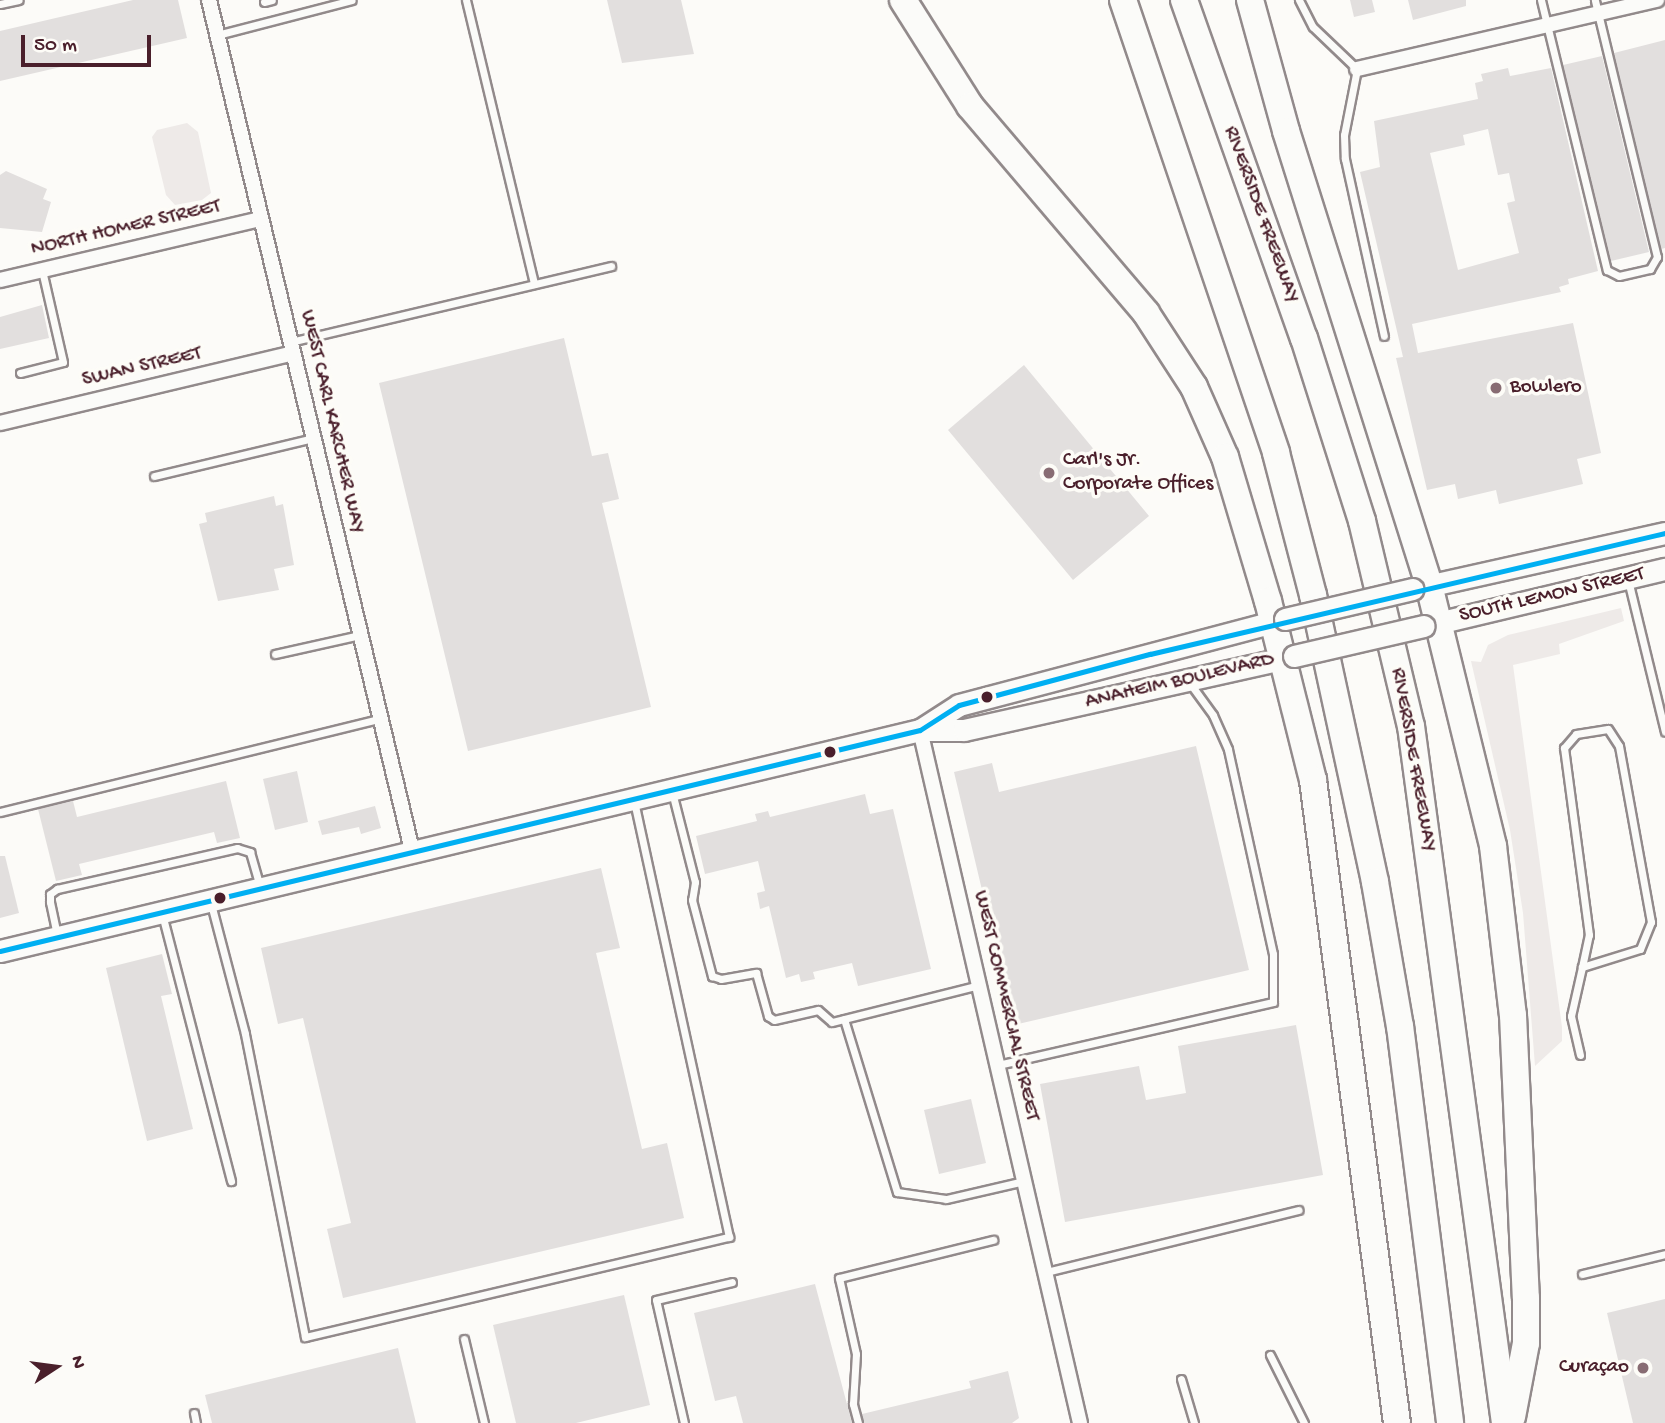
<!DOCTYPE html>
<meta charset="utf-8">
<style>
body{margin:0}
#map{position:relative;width:1665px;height:1423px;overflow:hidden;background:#fcfbf8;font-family:"Gochi Hand",sans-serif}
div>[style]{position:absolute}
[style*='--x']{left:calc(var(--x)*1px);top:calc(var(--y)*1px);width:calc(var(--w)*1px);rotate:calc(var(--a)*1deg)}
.green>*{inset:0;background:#eeeae8}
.building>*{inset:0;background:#e2dfde}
.roads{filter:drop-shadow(2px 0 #928a8b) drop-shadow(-2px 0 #928a8b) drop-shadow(0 2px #928a8b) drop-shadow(0 -2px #928a8b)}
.lane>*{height:7px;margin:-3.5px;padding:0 3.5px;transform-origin:3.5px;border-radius:3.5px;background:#fbfbf9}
.street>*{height:14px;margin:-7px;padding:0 7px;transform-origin:7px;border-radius:7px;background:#fbfbf9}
.secondary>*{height:21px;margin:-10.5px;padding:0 10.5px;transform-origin:10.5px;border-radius:10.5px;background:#fbfbf9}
.highway>*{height:26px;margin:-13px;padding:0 13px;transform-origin:13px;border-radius:13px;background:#fbfbf9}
.bridges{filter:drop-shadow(2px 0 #928a8b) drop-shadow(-2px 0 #928a8b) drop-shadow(0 2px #928a8b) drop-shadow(0 -2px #928a8b)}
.secondary-bridge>*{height:21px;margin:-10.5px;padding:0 10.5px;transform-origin:10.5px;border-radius:10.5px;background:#fbfbf9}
.bus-1>*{height:5px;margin:-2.5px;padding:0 2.5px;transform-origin:2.5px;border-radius:2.5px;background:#00aff2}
.dots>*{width:19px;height:19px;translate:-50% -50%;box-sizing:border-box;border:4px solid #fdfcf7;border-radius:50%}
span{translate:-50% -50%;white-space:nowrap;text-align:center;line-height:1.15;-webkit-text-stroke:7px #fdfcf7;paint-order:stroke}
.street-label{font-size:21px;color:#4a1f2b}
.poi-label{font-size:21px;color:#4a1f2b}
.left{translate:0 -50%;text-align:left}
.right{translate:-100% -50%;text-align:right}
.north{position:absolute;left:21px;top:1332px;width:70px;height:70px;-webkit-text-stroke:5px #fdfcf7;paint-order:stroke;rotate:77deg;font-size:19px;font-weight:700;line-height:28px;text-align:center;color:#4a1f2b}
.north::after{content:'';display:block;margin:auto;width:24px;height:32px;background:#4a1f2b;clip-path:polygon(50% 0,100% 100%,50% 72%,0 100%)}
.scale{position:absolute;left:21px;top:35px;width:130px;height:32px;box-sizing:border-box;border:4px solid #4a1f2b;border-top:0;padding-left:9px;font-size:21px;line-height:24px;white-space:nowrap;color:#4a1f2b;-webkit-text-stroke:5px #fdfcf7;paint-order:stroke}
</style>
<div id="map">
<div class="green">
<div style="clip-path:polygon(187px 123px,198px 132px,211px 193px,202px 200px,175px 205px,166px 195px,152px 137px,157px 130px)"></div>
<div style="clip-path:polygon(1621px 608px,1624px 621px,1559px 644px,1560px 654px,1513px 665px,1562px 1027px,1562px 1041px,1535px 1066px,1523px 913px,1510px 830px,1471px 661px,1481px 662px,1488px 645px,1508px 635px)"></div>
</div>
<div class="building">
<div style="clip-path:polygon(133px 0,178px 0,187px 38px,0 81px,0 31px)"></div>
<div style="clip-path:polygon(607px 0,681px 0,694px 54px,622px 63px)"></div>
<div style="clip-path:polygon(1350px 0,1372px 0,1375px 12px,1354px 17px)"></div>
<div style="clip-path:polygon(1408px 0,1466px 0,1466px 6px,1413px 20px)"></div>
<div style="clip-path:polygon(1665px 40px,1665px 248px,1661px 249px,1614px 53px)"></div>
<div style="clip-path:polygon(1602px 56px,1649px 252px,1611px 261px,1563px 65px)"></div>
<div style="clip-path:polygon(evenodd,1508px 68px,1510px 76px,1551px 68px,1598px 271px,1568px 279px,1569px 284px,1559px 287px,1561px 292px,1412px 324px,1418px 353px,1573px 323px,1601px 453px,1577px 459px,1583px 484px,1499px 504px,1496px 490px,1458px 499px,1455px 484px,1427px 490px,1396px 358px,1403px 357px,1360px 172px,1380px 167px,1374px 121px,1478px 99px,1475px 83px,1483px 81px,1481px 74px,1508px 68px,1488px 129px,1498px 175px,1509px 173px,1515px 201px,1507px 203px,1519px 253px,1458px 270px,1430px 153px,1465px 145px,1463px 135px,1488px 129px)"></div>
<div style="clip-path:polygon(6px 171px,47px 189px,43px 199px,51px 202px,42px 232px,0 228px,0 175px)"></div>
<div style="clip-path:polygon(42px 305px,49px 338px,0 349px,0 317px)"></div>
<div style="clip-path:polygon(564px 338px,592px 456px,608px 453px,619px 499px,602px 503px,651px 707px,468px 751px,379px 383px)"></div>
<div style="clip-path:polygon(1024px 365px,1149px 516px,1073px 580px,948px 430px)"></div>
<div style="clip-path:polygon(274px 496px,276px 506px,283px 504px,294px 565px,274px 569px,279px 590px,218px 601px,199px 524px,207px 522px,205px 513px)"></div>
<div style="clip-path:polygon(1196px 746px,1249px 970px,1014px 1025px,954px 772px,992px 763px,999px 792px)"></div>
<div style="clip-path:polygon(297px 771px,308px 822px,275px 830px,263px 779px)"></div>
<div style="clip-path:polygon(226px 781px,240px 838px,217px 843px,214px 832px,79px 864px,82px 875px,56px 881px,38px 809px,73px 801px,77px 817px)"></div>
<div style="clip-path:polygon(865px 794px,870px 814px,893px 809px,931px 969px,858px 986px,852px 963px,813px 972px,815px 979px,801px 982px,799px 974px,786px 978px,769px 906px,760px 909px,757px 893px,765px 891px,758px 861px,705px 874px,696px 836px,757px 821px,755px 814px,768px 811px,770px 817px)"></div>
<div style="clip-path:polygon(375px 806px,381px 828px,361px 834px,359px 827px,322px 835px,318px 821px)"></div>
<div style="clip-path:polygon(0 856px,5px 856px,19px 913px,0 918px)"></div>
<div style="clip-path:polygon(601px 868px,620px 948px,596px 953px,642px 1149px,667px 1143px,684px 1218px,343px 1298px,327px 1229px,351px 1223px,303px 1018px,278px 1024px,261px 948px)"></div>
<div style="clip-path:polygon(162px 954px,172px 994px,161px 996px,193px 1129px,147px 1141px,106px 968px)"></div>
<div style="clip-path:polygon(1296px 1025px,1323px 1175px,1065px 1222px,1040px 1084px,1139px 1066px,1146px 1100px,1186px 1093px,1178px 1046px)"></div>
<div style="clip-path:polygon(971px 1099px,986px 1163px,939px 1174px,924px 1110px)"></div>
<div style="clip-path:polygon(815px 1284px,852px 1423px,743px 1423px,736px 1396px,715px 1401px,694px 1313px)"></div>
<div style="clip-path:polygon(624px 1295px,650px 1405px,576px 1423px,516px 1423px,493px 1325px)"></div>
<div style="clip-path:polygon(1665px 1299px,1665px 1423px,1633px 1423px,1607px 1313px)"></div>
<div style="clip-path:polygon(398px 1348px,416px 1423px,212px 1423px,205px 1395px)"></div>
<div style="clip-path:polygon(1008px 1371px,1019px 1418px,1012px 1423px,864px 1423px,862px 1414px,971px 1388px,969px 1381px)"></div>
</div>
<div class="roads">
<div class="lane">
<div style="--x:466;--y:0;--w:292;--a:76.5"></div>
<div style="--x:1299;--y:0;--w:30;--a:63"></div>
<div style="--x:1313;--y:27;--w:61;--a:43.7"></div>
<div style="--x:1357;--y:69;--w:67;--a:101.1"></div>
<div style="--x:1344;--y:135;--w:24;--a:88"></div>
<div style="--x:1345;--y:159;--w:181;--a:77.6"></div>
<div style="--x:1541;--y:0;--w:278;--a:76.3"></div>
<div style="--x:1607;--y:270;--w:13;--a:27"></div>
<div style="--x:1619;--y:276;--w:32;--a:-13"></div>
<div style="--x:1650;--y:269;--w:14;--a:-60"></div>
<div style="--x:1657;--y:257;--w:264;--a:-103.6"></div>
<div style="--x:264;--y:2;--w:8;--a:-14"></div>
<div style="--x:0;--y:4;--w:19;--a:-12"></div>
<div style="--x:217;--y:35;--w:139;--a:-14.5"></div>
<div style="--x:290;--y:342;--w:330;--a:-13.3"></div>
<div style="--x:20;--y:373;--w:44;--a:-14.3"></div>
<div style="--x:63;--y:362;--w:94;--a:-102.9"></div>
<div style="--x:154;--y:476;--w:163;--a:-13.4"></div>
<div style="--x:1628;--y:580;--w:156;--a:76.3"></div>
<div style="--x:275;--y:654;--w:87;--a:-12.6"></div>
<div style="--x:672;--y:792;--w:93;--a:75.7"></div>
<div style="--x:695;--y:882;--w:18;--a:99"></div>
<div style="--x:692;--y:900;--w:79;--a:75.3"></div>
<div style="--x:712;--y:976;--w:9;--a:18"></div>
<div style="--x:721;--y:979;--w:36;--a:-10"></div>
<div style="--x:756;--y:973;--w:45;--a:74.4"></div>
<div style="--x:768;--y:1016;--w:7;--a:34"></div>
<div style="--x:774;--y:1020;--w:45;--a:-12.8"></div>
<div style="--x:818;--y:1010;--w:18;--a:41"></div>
<div style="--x:832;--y:1022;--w:152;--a:-14.1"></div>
<div style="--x:0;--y:812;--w:391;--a:-13.8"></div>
<div style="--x:211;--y:904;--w:134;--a:75.3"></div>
<div style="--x:245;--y:1034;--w:309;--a:78.8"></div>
<div style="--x:305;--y:1337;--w:436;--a:-13.3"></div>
<div style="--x:729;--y:1237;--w:446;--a:-102.3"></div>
<div style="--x:162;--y:914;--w:276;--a:75.5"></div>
<div style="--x:57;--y:935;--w:34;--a:-102"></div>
<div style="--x:50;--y:902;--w:8;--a:-90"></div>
<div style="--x:50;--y:894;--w:9;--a:-36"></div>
<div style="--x:57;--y:889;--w:185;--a:-12.8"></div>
<div style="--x:237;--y:848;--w:14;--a:17"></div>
<div style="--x:250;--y:852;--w:35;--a:74"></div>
<div style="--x:844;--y:1019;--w:181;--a:73"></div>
<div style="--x:897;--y:1192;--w:49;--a:8.1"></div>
<div style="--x:946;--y:1199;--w:80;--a:-13"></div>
<div style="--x:1580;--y:1055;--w:40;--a:-103"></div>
<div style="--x:1571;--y:1016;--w:50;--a:-77.3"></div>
<div style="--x:1582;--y:967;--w:33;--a:-78"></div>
<div style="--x:1589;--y:935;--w:189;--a:-97.6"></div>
<div style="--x:1564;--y:748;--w:18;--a:-49"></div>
<div style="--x:1576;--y:734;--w:32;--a:-9"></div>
<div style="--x:1608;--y:729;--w:20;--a:57"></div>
<div style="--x:1619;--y:746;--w:179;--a:79.7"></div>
<div style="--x:1651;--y:922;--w:29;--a:112"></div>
<div style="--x:1640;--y:949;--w:61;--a:162.8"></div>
<div style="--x:998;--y:1065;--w:282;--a:-12.9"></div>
<div style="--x:1273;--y:1002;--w:48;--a:-90"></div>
<div style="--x:1273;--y:954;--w:210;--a:-102.4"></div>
<div style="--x:1228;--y:749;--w:37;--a:-114"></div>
<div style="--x:1213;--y:715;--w:41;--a:-126"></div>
<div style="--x:1046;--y:1272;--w:260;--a:-13.8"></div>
<div style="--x:1582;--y:1274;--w:85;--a:-13.5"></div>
<div style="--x:464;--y:1339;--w:86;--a:76.6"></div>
<div style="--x:1270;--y:1355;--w:76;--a:63.4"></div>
<div style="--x:1181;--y:1379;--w:46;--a:73.5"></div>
<div style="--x:194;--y:1413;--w:10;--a:79"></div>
<div style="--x:684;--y:1423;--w:126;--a:-102.8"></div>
<div style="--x:656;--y:1300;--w:78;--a:-13.3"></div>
<div style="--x:858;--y:1423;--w:20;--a:-105"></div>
<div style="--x:853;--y:1404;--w:50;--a:-86.6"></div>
<div style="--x:856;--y:1354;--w:78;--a:-102.6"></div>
<div style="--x:839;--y:1278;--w:159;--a:-13.9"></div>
</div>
<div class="street">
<div style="--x:209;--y:0;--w:878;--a:76.57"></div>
<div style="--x:1357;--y:69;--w:308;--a:-13"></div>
<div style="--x:0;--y:280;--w:268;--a:-13.2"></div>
<div style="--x:0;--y:423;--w:301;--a:-13.4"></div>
<div style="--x:920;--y:730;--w:711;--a:77"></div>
</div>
<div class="secondary">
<div style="--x:1414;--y:589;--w:257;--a:-12.6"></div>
<div style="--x:1425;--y:626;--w:247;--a:-13.4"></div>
<div style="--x:920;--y:730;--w:46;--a:-32.7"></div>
<div style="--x:959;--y:705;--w:337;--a:-14.8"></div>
<div style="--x:0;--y:951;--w:946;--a:-13.51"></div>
<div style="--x:920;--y:730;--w:44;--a:0"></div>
<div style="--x:964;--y:730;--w:338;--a:-12.6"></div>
</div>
<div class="highway">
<div style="--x:903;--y:0;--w:125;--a:57.7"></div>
<div style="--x:970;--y:106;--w:272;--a:49.6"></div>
<div style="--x:1146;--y:313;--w:88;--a:57"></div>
<div style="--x:1194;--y:387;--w:77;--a:66.1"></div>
<div style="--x:1225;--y:457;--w:150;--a:73.4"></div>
<div style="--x:1268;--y:601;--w:185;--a:75.9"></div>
<div style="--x:1313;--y:780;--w:648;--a:82.56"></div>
<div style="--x:1123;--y:0;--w:478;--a:71.3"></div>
<div style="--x:1276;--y:453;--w:147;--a:75.4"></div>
<div style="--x:1313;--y:595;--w:294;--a:77.8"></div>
<div style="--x:1375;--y:882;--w:146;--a:80.2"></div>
<div style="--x:1400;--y:1026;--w:400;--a:82.8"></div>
<div style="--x:1184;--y:0;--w:359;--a:70.5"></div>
<div style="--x:1304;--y:338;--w:192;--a:72.4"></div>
<div style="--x:1362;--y:521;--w:211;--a:76.6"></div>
<div style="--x:1411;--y:726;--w:703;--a:82.32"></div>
<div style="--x:1250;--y:0;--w:136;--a:74.6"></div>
<div style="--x:1286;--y:131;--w:476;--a:72.5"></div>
<div style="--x:1429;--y:585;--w:269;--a:76.2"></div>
<div style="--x:1493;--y:846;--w:170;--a:83.3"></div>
<div style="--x:1513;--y:1015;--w:283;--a:87.4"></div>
<div style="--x:1526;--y:1298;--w:45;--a:90"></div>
<div style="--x:1526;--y:1343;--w:75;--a:100.7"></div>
</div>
</div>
<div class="bridges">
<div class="secondary-bridge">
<div style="--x:1285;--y:619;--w:131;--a:-13.2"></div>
<div style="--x:1294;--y:656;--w:133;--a:-13"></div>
</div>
</div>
<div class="bus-1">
<div style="--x:0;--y:951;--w:946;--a:-13.51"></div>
<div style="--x:920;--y:730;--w:46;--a:-32.7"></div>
<div style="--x:959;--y:705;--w:198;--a:-15"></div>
<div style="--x:1150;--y:654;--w:529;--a:-13.22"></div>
</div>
<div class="dots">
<div style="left:1496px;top:388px;background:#886c73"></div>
<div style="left:1049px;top:473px;background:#886c73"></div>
<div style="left:987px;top:697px;background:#4a1f2b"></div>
<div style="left:830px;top:752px;background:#4a1f2b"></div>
<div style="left:220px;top:898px;background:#4a1f2b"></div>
<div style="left:1643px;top:1368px;background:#886c73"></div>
</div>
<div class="street-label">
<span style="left:1260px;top:215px;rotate:70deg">RIVERSIDE FREEWAY</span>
<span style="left:126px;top:229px;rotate:-13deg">NORTH HOMER STREET</span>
<span style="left:142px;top:368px;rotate:-13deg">SWAN STREET</span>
<span style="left:331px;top:422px;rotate:77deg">WEST CARL KARCHER WAY</span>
<span style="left:1552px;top:596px;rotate:-13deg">SOUTH LEMON STREET</span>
<span style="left:1180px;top:682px;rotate:-13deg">ANAHEIM BOULEVARD</span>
<span style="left:1412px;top:760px;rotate:80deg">RIVERSIDE FREEWAY</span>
<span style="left:1005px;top:1006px;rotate:77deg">WEST COMMERCIAL STREET</span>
</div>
<div class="poi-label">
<span class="left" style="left:1510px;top:388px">Bowlero</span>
<span class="left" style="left:1063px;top:473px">Carl's Jr.<br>Corporate Offices</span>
<span class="right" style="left:1629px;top:1368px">Curaçao</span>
</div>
<div class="north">N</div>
<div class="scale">50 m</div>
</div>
